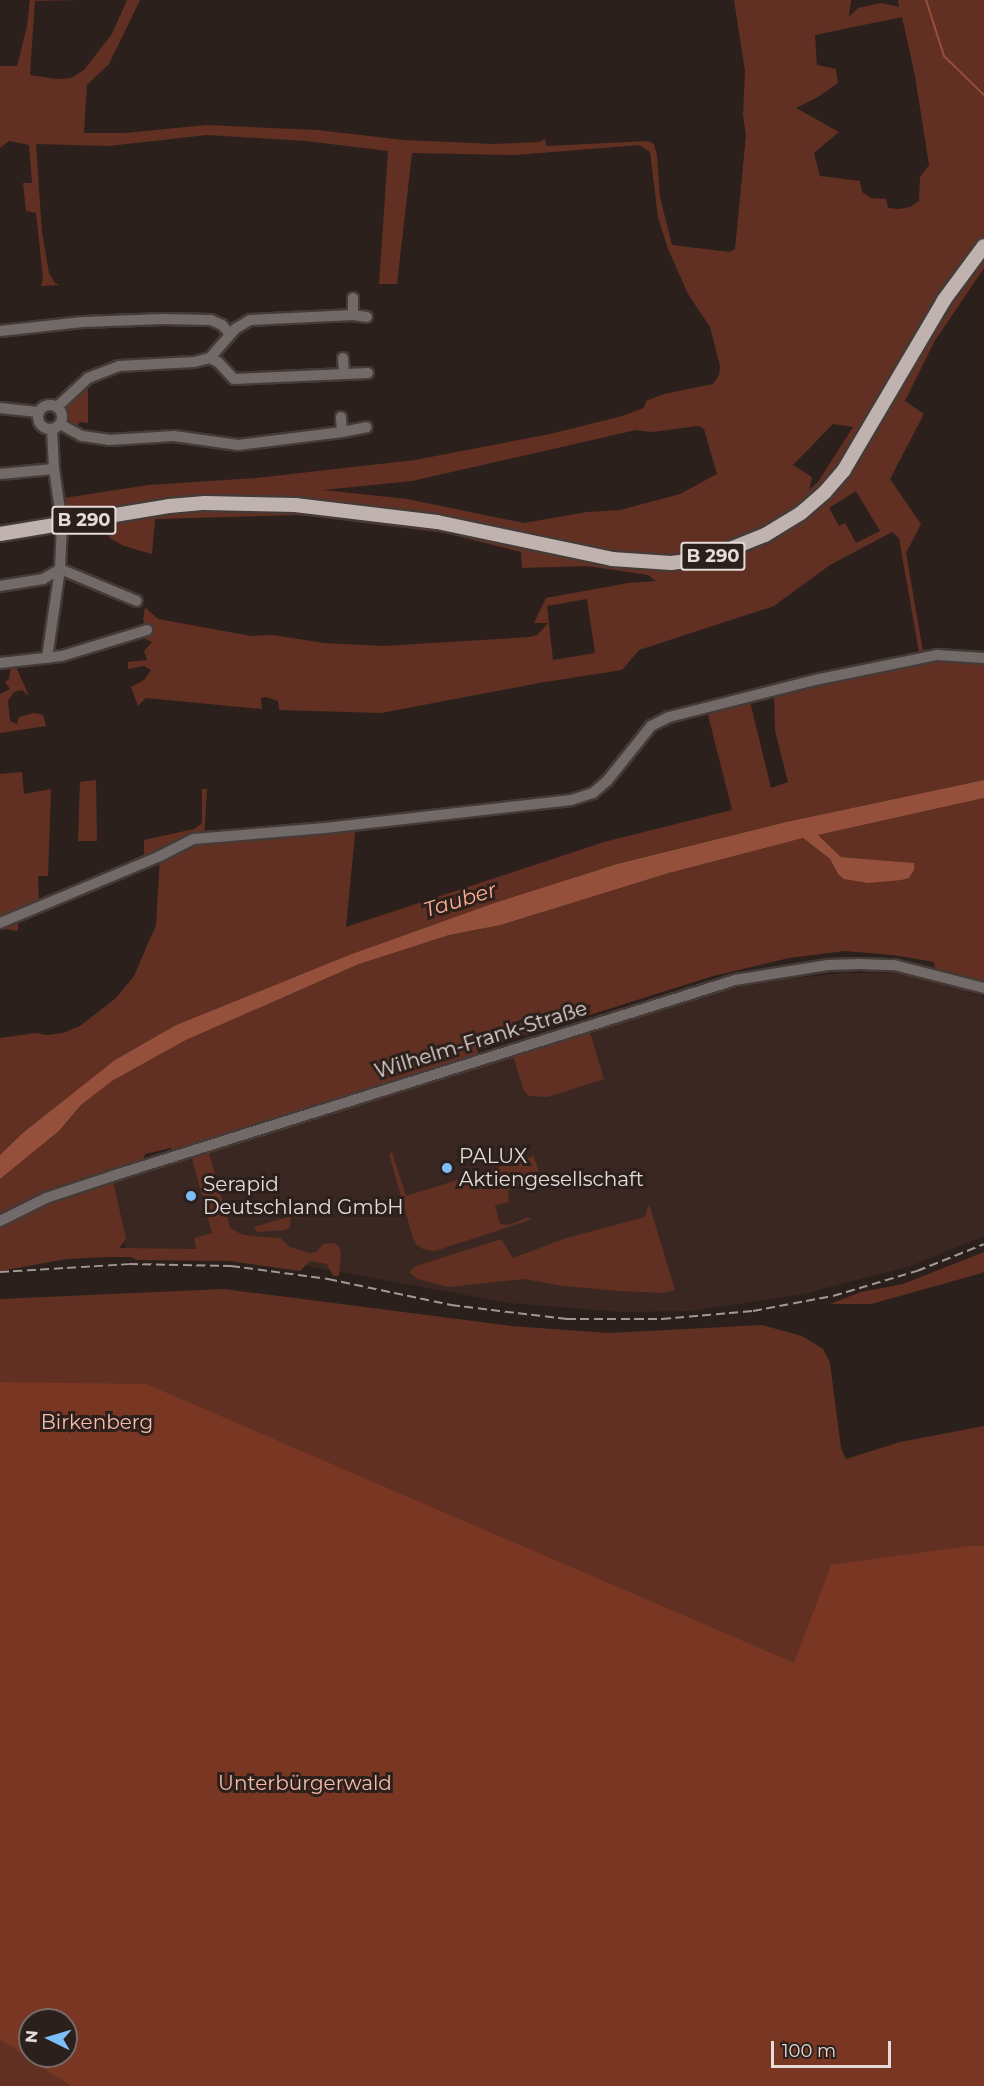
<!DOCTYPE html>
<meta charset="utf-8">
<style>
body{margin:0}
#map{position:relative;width:984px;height:2086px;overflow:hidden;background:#2c201c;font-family:Montserrat,sans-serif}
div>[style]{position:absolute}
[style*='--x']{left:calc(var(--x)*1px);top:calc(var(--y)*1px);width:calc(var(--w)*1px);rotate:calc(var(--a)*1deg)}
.built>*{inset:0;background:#3a2722}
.green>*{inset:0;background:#613022}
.forest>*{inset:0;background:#783623}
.water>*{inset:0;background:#95503c}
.stream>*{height:2px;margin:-1px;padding:0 1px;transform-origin:1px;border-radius:1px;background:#95503c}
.roads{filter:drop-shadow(2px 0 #463a36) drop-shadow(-2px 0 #463a36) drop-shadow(0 2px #463a36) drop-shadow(0 -2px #463a36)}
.minor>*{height:10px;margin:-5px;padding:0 5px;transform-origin:5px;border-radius:5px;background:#716a68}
.minor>.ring{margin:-5px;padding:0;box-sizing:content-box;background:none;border:10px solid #716a68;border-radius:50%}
.major>*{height:14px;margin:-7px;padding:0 7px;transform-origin:7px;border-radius:7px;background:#c0b2ae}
.rail>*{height:2px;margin-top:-1px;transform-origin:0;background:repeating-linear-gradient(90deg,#a29895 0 9px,transparent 0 13.5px)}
.dots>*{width:16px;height:16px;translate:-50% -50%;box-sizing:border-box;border:3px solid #2c201c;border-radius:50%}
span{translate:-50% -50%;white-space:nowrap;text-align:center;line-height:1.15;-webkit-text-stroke:6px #2c201c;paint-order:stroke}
.shield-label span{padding:2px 4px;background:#2c201c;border:2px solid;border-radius:4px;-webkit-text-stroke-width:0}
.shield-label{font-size:18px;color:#e5dcd9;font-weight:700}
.street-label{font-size:20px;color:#e5dcd9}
.poi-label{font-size:20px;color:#e5dcd9}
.left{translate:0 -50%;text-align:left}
.park-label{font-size:20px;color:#f9bba9}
.water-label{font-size:21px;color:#fdac94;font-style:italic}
.north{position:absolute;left:18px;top:2008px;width:60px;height:60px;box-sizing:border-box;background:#2c201c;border:2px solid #766b68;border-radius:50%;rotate:275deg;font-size:16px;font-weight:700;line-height:24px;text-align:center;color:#e5dcd9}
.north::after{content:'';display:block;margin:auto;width:21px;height:27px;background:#7dbef9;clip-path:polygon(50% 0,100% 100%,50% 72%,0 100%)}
.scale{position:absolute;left:771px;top:2041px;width:120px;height:27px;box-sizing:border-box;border:3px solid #e5dcd9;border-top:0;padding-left:8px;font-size:18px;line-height:21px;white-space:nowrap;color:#e5dcd9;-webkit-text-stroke:4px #2c201c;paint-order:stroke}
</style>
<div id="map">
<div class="built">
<div style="clip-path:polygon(843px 973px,894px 973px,917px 976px,984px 997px,984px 1236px,911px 1266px,803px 1294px,692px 1311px,621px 1312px,509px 1303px,313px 1267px,224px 1257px,127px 1254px,109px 1182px,702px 995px,763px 982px)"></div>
</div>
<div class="green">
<div style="clip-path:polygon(evenodd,30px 0,35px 0,30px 75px,57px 79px,71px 78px,84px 70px,112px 34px,127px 0,140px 0,109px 64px,87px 85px,84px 133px,125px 133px,207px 125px,317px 130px,404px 140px,494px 144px,539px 142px,545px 139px,546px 146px,648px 141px,654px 144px,657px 155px,660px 197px,672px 245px,730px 252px,735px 249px,746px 135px,743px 115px,745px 71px,734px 0,851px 0,849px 17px,858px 8px,881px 3px,899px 7px,898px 0,984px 0,984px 268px,934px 342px,905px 401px,924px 414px,890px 479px,921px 524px,906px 553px,924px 657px,984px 658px,984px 780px,786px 822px,617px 864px,494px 903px,349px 955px,176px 1025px,115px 1060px,0 1155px,0 1038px,36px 1033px,47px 1035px,63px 1033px,80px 1026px,116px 998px,134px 976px,156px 925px,160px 857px,144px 863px,144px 840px,194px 829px,202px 823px,202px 789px,207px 789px,204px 837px,356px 824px,346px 927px,604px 842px,732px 810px,706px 707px,749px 697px,771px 788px,788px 782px,775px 730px,774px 691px,920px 658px,899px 538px,892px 532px,830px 565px,774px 606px,639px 650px,622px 670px,539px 683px,381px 713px,279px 710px,278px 701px,266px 697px,261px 698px,262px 709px,146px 698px,138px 706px,131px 687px,144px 680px,151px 670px,144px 666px,128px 669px,128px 662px,147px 660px,144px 651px,152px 642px,142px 637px,147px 630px,143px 619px,145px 607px,158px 619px,251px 636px,273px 635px,324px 643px,383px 646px,530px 637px,537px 635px,548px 623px,534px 623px,546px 598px,628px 583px,656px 581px,648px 575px,587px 566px,522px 568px,521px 552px,445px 533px,299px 515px,155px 519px,152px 554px,124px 546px,111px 539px,105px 530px,62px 524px,64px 498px,148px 485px,256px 478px,415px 460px,550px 434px,622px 416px,644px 408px,646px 401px,664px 394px,713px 384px,719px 375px,720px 366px,710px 327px,688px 294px,668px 249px,658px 217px,650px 152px,639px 145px,516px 155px,412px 153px,397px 284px,379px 284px,388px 151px,306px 141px,207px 135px,109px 146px,36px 144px,42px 232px,49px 273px,55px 283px,60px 285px,41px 286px,43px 278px,36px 213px,26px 211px,23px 183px,32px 183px,29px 145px,9px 141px,0 148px,0 66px,17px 66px,27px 26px,30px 0,902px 17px,915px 76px,929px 165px,920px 177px,919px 201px,910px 207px,899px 209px,888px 208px,886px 199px,871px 198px,862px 192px,860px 181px,820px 176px,814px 153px,839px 132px,796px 108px,818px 97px,838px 83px,836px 69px,817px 65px,815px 35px,902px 17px,30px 0,833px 424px,853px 427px,818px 482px,809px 490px,812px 477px,793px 465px,833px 424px,30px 0,698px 426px,704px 429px,717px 474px,680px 494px,620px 510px,587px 512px,524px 523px,407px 499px,323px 490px,412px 481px,636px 430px,652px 432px,698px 426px,30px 0,856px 491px,880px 531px,856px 543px,845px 523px,839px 526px,829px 508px,856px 491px,30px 0,587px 599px,595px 653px,553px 660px,547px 606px,587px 599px)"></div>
<div style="clip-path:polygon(88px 389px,88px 423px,80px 422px,76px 428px,67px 422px,67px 408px,74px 396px,77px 398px)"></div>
<div style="clip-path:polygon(11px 667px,17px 669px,29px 696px,22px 690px,14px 692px,8px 701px,10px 721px,17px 724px,19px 717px,34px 713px,43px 715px,46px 726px,0 733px,0 694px,10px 689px,5px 682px,9px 679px)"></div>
<div style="clip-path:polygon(22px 772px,24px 794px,51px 789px,48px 876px,38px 876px,39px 906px,18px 915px,18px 931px,0 928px,0 774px)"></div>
<div style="clip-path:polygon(96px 780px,97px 841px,78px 841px,80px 782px)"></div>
<div style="clip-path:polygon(evenodd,984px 798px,984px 982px,978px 986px,936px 975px,934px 962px,893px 955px,845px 951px,789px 958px,713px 976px,479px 1050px,474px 1061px,207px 1146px,230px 1228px,243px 1235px,280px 1238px,290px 1247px,309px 1253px,316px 1252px,323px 1244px,334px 1243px,340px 1248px,341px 1255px,339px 1276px,333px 1276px,327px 1264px,310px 1261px,300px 1271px,230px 1261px,137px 1260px,131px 1257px,108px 1257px,67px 1259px,0 1271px,0 1179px,59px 1131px,81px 1105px,112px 1081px,186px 1040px,359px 964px,402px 949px,449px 935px,501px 925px,669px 873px,803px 838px,830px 859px,838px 874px,909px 878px,914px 870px,913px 863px,841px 857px,818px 835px,984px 798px,171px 1148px,174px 1156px,190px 1151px,212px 1233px,194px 1238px,196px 1249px,119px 1248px,126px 1239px,112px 1176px,142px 1166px,145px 1154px,171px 1148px)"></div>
<div style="clip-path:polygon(588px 1026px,604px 1079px,548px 1097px,529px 1096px,524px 1091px,511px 1050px)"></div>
<div style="clip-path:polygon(392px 1152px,406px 1196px,534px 1156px,541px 1180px,508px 1190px,509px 1202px,495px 1205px,500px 1224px,508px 1225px,529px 1217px,530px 1220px,435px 1251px,423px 1249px,416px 1244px,412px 1235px,389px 1154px)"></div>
<div style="clip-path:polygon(649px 1204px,675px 1290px,663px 1293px,619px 1291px,563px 1286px,525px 1279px,448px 1287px,418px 1279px,409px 1272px,416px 1266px,501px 1239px,513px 1258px,566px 1238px,645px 1217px)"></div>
<div style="clip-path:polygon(291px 1216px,290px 1227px,285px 1230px,257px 1232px,254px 1227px)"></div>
<div style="clip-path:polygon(984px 1252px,984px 1271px,982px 1273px,871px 1304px,830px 1304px,861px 1292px,903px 1284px)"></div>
<div style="clip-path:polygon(224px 1289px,511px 1326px,609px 1333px,762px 1325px,802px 1336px,823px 1349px,830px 1363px,841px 1448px,846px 1459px,900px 1442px,984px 1426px,984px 1688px,960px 1699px,0 1512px,0 1299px)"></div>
<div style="clip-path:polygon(0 2033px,61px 2080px,70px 2086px,0 2086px)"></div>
</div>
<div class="forest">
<div style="clip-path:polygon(evenodd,0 1382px,146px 1384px,794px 1663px,831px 1565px,968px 1546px,984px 1546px,984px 2086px,70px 2086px,0 2039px,0 1382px,30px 2020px,66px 2020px,66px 2056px,30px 2056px,30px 2020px)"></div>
</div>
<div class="water">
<div style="clip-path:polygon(984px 780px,984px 798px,818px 835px,841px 857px,914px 863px,914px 870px,909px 878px,901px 880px,868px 883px,844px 879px,838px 874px,830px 859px,803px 838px,669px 873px,501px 925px,449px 935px,359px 964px,186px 1040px,112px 1081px,81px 1105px,59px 1131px,0 1179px,0 1155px,24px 1132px,115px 1060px,176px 1025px,349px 955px,494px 903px,617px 864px,786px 822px)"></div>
</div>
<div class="stream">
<div style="--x:926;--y:0;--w:59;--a:72.2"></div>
<div style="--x:944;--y:56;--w:56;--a:44.3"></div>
</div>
<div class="roads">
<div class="minor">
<div style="--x:353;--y:298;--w:17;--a:90"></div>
<div style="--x:0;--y:331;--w:83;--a:-6.2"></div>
<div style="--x:83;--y:322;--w:81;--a:-2.1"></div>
<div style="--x:164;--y:319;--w:47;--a:1.2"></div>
<div style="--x:211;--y:320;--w:12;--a:24"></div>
<div style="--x:222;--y:325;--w:12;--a:48"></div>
<div style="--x:210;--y:358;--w:38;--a:-49"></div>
<div style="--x:235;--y:329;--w:17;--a:-31"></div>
<div style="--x:250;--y:320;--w:103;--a:-2.8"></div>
<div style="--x:353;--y:315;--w:14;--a:8"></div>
<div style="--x:343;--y:358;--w:16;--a:86"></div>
<div class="ring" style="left:38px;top:405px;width:14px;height:14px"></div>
<div style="--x:57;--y:407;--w:42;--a:-43.1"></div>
<div style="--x:88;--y:378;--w:33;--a:-21"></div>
<div style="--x:119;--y:366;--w:75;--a:-3.1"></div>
<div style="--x:194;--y:362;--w:16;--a:-14"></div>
<div style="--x:210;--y:358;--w:9;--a:27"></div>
<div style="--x:218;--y:362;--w:23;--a:47"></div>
<div style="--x:234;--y:379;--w:134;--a:-2.6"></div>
<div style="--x:0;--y:408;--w:38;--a:6"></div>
<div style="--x:60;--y:424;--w:25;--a:29"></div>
<div style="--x:82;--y:436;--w:27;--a:8"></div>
<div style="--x:109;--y:440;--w:65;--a:-3.5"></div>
<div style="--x:174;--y:436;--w:65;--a:8"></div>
<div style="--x:238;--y:445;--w:105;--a:-7.1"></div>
<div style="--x:342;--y:432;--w:15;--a:-94"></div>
<div style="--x:342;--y:432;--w:25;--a:-11"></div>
<div style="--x:0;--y:474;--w:54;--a:-5.3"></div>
<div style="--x:0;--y:586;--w:44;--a:-9.2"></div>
<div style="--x:43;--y:579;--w:20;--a:-30"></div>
<div style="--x:60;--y:569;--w:83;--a:22.6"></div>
<div style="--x:47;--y:658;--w:90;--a:-81.7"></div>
<div style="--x:60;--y:569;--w:45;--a:-87.5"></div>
<div style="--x:62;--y:524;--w:56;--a:-98.3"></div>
<div style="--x:54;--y:469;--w:40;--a:-92.9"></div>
<div style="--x:0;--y:663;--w:62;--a:-6.4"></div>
<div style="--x:62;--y:656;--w:89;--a:-17"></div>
<div style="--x:0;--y:923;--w:173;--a:-22.7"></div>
<div style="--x:160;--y:856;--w:38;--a:-27"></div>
<div style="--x:194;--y:839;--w:131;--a:-4.8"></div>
<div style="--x:325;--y:828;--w:248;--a:-6.5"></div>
<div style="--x:571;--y:800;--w:23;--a:-18"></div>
<div style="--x:593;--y:793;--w:18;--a:-41"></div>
<div style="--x:607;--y:781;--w:70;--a:-51.3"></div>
<div style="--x:651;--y:726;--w:20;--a:-27"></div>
<div style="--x:669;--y:717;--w:151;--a:-14.2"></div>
<div style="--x:815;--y:680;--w:125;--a:-11.6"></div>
<div style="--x:937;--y:655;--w:47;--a:3.7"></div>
<div style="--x:0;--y:1221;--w:51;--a:-26.6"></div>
<div style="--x:46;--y:1198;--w:70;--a:-18.4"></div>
<div style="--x:112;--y:1176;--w:653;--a:-17.46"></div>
<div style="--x:735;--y:980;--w:94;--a:-9.2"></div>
<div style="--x:828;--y:965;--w:32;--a:-2"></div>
<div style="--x:860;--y:964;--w:34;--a:2"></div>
<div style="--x:894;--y:965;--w:93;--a:14.3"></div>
</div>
<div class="major">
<div style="--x:0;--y:534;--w:171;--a:-9.4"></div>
<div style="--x:169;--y:506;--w:36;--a:-5"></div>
<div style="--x:205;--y:503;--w:90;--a:1.3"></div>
<div style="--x:295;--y:505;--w:143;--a:6.8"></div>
<div style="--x:437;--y:522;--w:179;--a:11.9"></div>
<div style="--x:612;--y:559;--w:59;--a:3.9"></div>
<div style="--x:671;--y:563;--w:34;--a:-7"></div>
<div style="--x:705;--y:559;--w:65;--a:-21.8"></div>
<div style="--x:765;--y:535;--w:42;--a:-31.4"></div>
<div style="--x:801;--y:513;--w:32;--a:-41"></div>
<div style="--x:825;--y:492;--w:29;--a:-49"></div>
<div style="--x:844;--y:470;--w:197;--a:-59.5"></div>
<div style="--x:944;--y:300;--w:67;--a:-53.5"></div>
</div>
</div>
<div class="rail">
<div style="--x:0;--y:1272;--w:129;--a:-3.5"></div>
<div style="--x:129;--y:1264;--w:102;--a:1.1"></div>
<div style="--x:231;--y:1266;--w:98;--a:7.6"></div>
<div style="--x:328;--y:1279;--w:126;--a:11.9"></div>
<div style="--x:451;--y:1305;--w:117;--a:6.9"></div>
<div style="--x:567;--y:1319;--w:95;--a:0"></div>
<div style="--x:662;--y:1319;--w:91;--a:-5"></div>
<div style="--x:753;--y:1311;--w:81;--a:-10.6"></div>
<div style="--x:833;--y:1296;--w:88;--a:-16.6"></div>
<div style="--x:917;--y:1271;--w:72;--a:-21.9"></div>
</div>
<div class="dots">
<div style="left:447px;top:1168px;background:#7dbef9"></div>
<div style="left:191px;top:1196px;background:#7dbef9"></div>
</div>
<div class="shield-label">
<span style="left:84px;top:520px">B 290</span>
<span style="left:713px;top:556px">B 290</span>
</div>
<div class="street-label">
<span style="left:481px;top:1040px;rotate:-17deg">Wilhelm-Frank-Straße</span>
</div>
<div class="poi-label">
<span class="left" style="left:459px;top:1168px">PALUX<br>Aktiengesellschaft</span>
<span class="left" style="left:203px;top:1196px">Serapid<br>Deutschland GmbH</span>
</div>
<div class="park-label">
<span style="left:97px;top:1422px">Birkenberg</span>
<span style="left:305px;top:1783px">Unterbürgerwald</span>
</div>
<div class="water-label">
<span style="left:460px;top:900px;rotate:-17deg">Tauber</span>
</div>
<div class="north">N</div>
<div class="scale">100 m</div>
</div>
